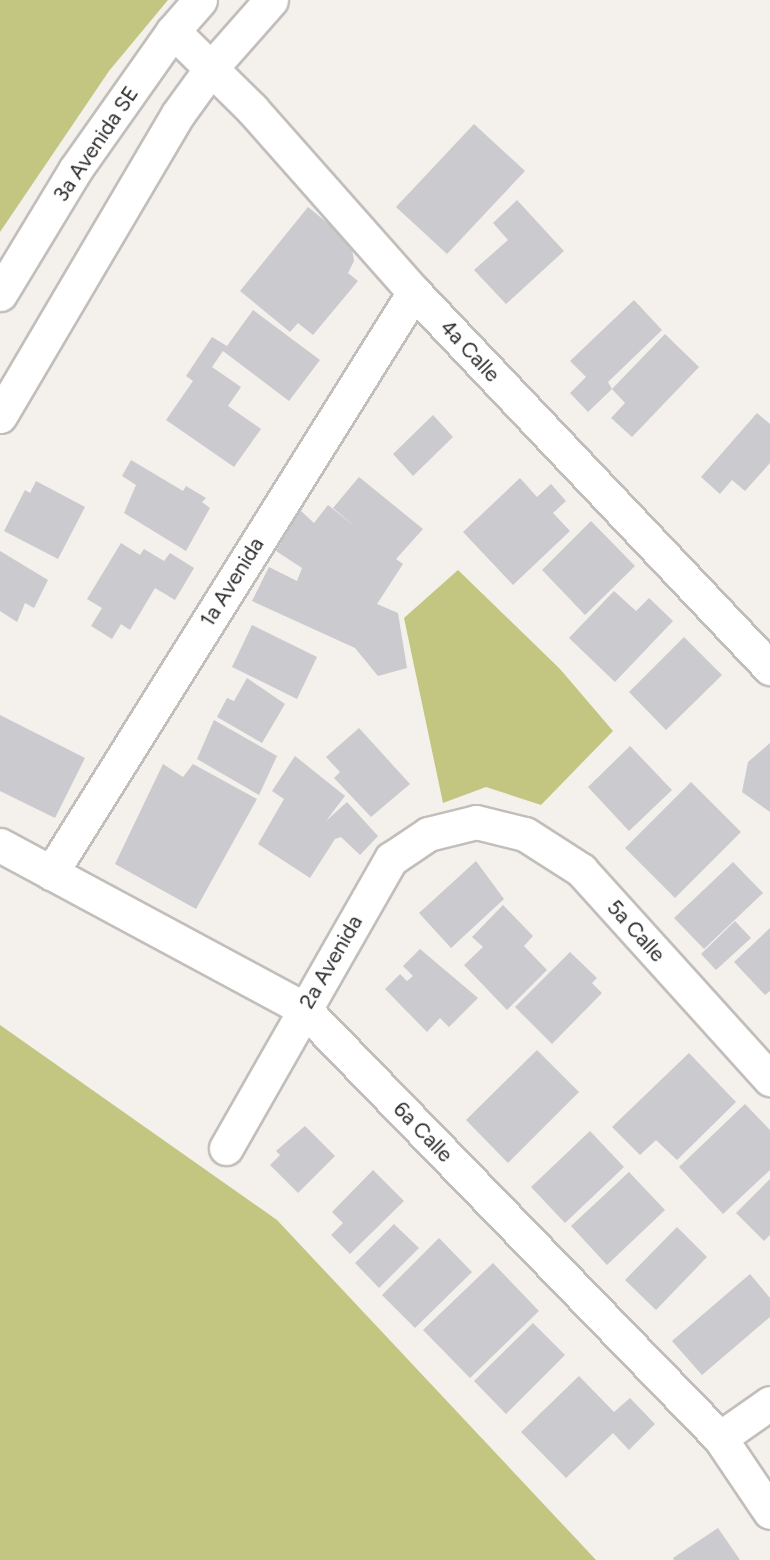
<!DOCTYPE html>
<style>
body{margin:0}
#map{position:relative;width:770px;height:1560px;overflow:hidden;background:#f4f0ec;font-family:Figtree,sans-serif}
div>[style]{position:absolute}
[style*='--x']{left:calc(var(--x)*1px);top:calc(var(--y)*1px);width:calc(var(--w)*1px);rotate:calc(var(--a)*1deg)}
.green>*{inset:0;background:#c2c681}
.building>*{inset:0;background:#cacacf}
.roads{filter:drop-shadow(2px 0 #c2bebb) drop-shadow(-2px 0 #c2bebb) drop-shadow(0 2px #c2bebb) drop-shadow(0 -2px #c2bebb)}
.minor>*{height:33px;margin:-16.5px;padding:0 16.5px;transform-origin:16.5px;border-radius:16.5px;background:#fff}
span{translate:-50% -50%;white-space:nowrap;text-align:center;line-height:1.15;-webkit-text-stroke:6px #fff;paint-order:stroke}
.street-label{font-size:21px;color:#2d2c2a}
</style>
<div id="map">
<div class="green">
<div style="clip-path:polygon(0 0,168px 0,109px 71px,0 232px)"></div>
<div style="clip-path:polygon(458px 570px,560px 669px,613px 731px,541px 805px,486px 787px,443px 803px,404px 618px)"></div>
<div style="clip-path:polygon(0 1025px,277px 1220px,596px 1560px,0 1560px)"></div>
</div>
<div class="building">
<div style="clip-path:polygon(474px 124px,525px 171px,447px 254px,396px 207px)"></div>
<div style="clip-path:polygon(517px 200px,564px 251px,506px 304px,474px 270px,508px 240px,493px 223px)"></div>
<div style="clip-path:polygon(308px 207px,351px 242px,354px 261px,348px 273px,358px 281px,313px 335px,298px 323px,290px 332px,240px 291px)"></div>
<div style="clip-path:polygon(634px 300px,662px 330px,608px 382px,612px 389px,588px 412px,570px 393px,586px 377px,570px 361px)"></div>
<div style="clip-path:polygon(253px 310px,320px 360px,289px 401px,223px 351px,212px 367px,241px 387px,228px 406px,261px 429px,234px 467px,166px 420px,193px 381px,186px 376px,212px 337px,227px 346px)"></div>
<div style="clip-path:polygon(665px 334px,699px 367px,632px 437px,611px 418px,625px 403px,612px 389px)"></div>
<div style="clip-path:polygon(757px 413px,770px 424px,770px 463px,745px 491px,732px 480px,720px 494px,701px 477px)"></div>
<div style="clip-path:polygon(433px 415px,453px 437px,413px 476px,393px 454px)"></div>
<div style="clip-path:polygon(131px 460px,183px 491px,186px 486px,206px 498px,202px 502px,210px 508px,186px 551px,124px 513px,136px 485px,122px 476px)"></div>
<div style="clip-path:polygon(359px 477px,423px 529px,396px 559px,403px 564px,377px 604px,398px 613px,407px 668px,378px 676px,355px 648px,252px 601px,269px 567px,297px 581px,302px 568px,276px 551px,300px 510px,314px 523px,328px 505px,357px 528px,333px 508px)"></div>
<div style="clip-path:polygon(520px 478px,537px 497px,551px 484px,566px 501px,553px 513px,570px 531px,513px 585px,463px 532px)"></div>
<div style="clip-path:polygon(36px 481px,85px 507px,58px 559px,4px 531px,25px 490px,30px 493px)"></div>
<div style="clip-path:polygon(591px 521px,635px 566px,585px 615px,542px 570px)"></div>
<div style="clip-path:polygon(121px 543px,140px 555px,144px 549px,164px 561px,170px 553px,194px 568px,175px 600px,155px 588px,130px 630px,121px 624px,112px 639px,91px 626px,102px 608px,87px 599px)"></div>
<div style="clip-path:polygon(0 551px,48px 580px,34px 608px,25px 603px,17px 622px,0 611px)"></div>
<div style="clip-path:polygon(614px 591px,636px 611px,649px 598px,673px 621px,615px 682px,569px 638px)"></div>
<div style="clip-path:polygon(252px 625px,317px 657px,297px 699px,232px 667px)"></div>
<div style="clip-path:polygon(684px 637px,722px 675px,666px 730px,629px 692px)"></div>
<div style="clip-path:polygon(247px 678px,285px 704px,262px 743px,217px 717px,227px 698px,234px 701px)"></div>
<div style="clip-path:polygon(0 715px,85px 758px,55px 818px,0 791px)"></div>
<div style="clip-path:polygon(214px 720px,277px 756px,259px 795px,197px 759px)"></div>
<div style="clip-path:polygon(359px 728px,410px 784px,371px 817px,334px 778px,340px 772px,326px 757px)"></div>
<div style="clip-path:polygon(770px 743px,770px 812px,742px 792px,748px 762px)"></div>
<div style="clip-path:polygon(630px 746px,672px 790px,629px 831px,588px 787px)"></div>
<div style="clip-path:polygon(295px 756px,345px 796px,326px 821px,347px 802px,378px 836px,360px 855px,341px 837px,335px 839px,310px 878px,258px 844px,284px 799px,272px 791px)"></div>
<div style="clip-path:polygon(163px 764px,183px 777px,193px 764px,257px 799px,196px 909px,115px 864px)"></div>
<div style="clip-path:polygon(691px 782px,741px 832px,675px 898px,625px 848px)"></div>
<div style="clip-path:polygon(476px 861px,504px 899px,451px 948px,419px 913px)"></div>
<div style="clip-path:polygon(733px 862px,763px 893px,704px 949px,674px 918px)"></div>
<div style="clip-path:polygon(503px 905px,533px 936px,524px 946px,547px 970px,507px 1010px,464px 965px,483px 947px,472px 937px)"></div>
<div style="clip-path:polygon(735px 921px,751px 938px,716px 970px,701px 954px)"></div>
<div style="clip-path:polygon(770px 928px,770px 991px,765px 995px,734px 962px)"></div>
<div style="clip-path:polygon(420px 949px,478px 998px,449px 1027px,440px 1018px,427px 1032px,385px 989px,400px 974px,407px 981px,413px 976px,403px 966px)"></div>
<div style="clip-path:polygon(570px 952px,597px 978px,592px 983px,602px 993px,552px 1044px,515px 1007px)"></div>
<div style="clip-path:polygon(537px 1050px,579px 1092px,508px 1163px,466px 1120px)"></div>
<div style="clip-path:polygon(689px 1053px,736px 1102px,677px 1160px,656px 1140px,640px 1155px,612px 1127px)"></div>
<div style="clip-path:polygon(745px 1104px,770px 1130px,770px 1170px,723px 1214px,679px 1167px)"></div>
<div style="clip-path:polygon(305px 1126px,335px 1156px,298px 1193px,270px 1165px,280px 1155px,276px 1151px)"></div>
<div style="clip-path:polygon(590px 1131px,624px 1167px,565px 1223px,531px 1187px)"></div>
<div style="clip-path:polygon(373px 1170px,404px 1201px,350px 1254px,331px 1235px,343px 1223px,332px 1212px)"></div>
<div style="clip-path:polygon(629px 1172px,665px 1210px,607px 1265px,571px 1226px)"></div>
<div style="clip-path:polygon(770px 1179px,770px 1235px,764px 1241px,736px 1213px)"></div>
<div style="clip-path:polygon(394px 1224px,419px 1248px,379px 1288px,355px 1263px)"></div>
<div style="clip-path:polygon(677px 1227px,707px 1257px,656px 1310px,625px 1280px)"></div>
<div style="clip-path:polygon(439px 1238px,472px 1272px,415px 1328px,382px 1295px)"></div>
<div style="clip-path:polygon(493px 1263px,539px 1311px,470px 1378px,423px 1330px)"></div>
<div style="clip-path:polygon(750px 1274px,770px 1298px,770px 1317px,702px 1375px,672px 1341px)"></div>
<div style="clip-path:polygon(533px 1323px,565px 1355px,506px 1414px,474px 1381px)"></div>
<div style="clip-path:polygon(579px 1376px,614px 1412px,630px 1398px,655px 1424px,629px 1450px,613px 1433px,566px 1478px,521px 1432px)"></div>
<div style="clip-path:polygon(718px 1528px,740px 1560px,674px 1560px,673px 1558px)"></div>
</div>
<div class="roads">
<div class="minor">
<div style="--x:173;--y:31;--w:111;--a:44.6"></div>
<div style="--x:252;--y:109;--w:244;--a:48.5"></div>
<div style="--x:414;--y:292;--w:518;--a:46.57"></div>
<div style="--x:0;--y:294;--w:145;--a:-58.8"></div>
<div style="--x:75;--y:170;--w:170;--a:-54.8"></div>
<div style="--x:173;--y:31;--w:41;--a:-48.9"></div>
<div style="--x:0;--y:416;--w:351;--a:-59.5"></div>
<div style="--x:178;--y:114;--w:58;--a:-54.1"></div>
<div style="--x:212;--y:67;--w:89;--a:-48.6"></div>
<div style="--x:0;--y:845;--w:345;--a:28.3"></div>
<div style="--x:304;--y:1009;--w:598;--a:45.88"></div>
<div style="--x:720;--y:1438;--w:89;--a:56"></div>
<div style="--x:51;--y:873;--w:685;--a:-58"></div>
<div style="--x:226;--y:1148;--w:333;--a:-60.3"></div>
<div style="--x:391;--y:859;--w:45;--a:-34"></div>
<div style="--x:428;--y:834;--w:49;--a:-14"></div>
<div style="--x:476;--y:822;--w:50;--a:13.8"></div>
<div style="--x:525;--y:834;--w:67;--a:32.7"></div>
<div style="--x:581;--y:870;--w:282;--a:47.9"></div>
<div style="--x:720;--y:1438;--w:61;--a:-35"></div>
</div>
</div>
<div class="street-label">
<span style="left:96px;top:144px;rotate:-56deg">3a Avenida SE</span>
<span style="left:470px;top:351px;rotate:47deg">4a Calle</span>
<span style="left:232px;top:582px;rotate:-58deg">1a Avenida</span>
<span style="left:636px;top:931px;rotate:48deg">5a Calle</span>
<span style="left:331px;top:962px;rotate:-60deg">2a Avenida</span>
<span style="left:423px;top:1132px;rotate:46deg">6a Calle</span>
</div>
</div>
